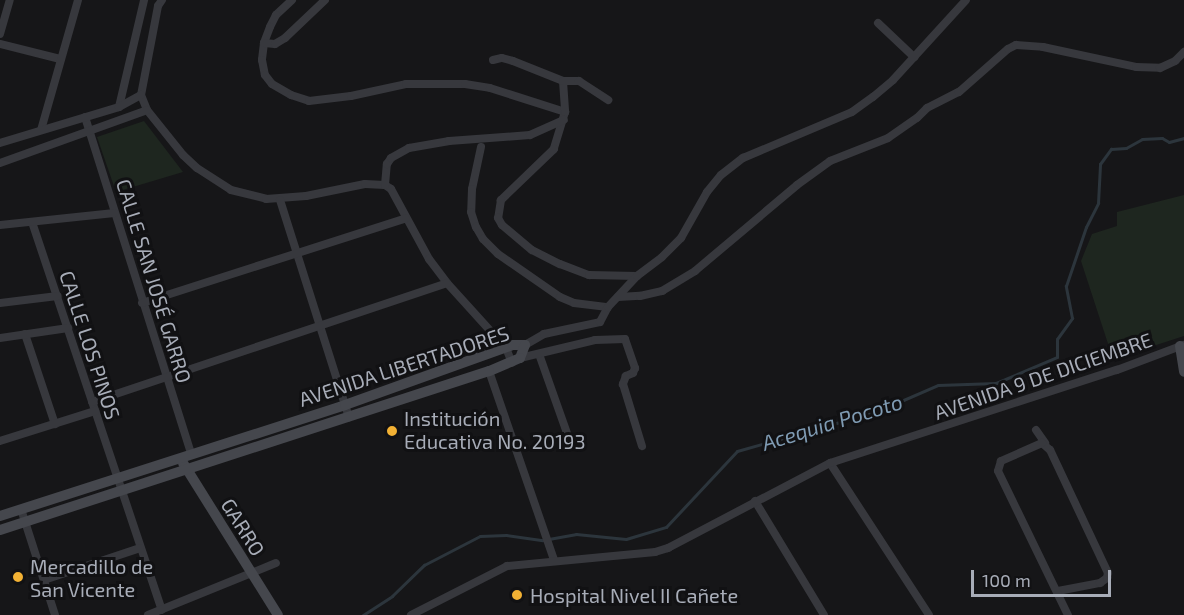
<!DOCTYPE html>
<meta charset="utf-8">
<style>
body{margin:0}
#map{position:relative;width:1184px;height:615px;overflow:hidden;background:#161618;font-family:"Exo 2",sans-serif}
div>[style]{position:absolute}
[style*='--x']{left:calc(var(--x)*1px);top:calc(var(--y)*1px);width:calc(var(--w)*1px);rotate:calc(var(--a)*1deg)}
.green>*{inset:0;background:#1e261f}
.stream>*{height:3px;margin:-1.5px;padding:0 1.5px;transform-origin:1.5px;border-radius:1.5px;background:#2c353c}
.street>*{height:8px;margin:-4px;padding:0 4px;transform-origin:4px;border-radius:4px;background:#37383d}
.secondary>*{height:10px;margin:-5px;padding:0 5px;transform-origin:5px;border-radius:5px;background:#45474d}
.dots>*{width:16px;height:16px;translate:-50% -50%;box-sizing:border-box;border:3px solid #111113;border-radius:50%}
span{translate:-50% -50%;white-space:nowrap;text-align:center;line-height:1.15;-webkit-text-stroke:6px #111113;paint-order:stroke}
.street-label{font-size:20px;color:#a8adb8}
.poi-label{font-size:20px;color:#a8adb8}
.left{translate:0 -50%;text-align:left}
.water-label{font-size:21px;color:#7f9bb3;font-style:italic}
.scale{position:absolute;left:971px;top:570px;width:140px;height:27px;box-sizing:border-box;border:3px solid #a8adb8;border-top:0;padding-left:8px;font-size:18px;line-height:21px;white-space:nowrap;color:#a8adb8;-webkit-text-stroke:4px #111113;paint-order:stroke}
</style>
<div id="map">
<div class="green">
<div style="clip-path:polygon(144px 121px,183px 172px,116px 192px,97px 137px)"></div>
<div style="clip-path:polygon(1184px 195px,1184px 336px,1113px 359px,1081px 261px,1092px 234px,1117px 226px,1117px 212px)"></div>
</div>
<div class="stream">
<div style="--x:363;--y:615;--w:35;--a:-33"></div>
<div style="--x:392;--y:596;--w:45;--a:-44.1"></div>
<div style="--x:424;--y:565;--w:63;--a:-27.4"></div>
<div style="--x:480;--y:536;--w:26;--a:-2"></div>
<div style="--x:506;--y:535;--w:37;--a:8"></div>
<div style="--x:543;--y:540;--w:34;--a:-10"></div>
<div style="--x:576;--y:534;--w:50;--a:5.7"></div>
<div style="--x:626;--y:539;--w:42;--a:-16.7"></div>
<div style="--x:666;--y:527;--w:104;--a:-46.9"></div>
<div style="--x:737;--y:451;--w:147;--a:-15.8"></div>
<div style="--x:878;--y:411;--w:65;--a:-23.4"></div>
<div style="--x:938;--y:385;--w:58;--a:-2"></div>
<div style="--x:996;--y:383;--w:66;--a:-23.1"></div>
<div style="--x:1057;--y:357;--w:18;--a:-90"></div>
<div style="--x:1057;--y:339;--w:26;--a:-54"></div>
<div style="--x:1072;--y:318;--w:33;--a:-101"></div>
<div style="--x:1066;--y:286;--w:62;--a:-71.3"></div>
<div style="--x:1086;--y:227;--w:27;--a:-63"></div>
<div style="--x:1098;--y:203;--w:39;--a:-87"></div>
<div style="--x:1100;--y:164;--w:19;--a:-54"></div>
<div style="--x:1111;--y:149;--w:15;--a:-4"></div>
<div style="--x:1126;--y:148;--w:18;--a:-29"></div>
<div style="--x:1142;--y:139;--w:20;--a:-3"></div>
<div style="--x:1162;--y:138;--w:8;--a:30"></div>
<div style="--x:1169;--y:142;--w:16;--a:-15"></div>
</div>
<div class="street">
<div style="--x:162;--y:0;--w:7;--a:124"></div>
<div style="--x:158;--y:6;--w:91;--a:100.8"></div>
<div style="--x:141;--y:95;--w:16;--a:68"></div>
<div style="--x:147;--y:110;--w:58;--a:51.3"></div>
<div style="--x:183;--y:155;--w:19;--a:43"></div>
<div style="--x:197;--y:168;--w:40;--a:32.9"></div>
<div style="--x:231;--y:190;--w:36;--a:14"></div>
<div style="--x:266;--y:199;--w:40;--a:-4.3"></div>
<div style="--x:306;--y:196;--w:60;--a:-11.5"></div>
<div style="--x:365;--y:184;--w:20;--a:3"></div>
<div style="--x:385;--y:185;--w:7;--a:34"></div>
<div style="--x:391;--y:189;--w:80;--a:61.5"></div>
<div style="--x:429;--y:259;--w:30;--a:53"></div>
<div style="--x:447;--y:283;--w:88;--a:47.8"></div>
<div style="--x:506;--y:348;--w:16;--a:68"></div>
<div style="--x:292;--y:0;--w:22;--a:137"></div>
<div style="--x:276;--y:15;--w:13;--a:117"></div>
<div style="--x:270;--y:27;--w:17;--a:111"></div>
<div style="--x:264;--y:43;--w:17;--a:97"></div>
<div style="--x:262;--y:60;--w:15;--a:79"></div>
<div style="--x:265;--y:75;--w:11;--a:52"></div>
<div style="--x:272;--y:84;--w:22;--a:30"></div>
<div style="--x:291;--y:95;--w:19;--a:18"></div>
<div style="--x:309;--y:101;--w:42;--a:-6.8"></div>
<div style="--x:351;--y:96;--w:56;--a:-12.3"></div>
<div style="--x:406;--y:84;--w:59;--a:0"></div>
<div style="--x:465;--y:84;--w:25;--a:9"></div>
<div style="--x:490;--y:88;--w:79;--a:17.7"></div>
<div style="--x:565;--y:112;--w:39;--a:107"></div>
<div style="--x:554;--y:149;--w:74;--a:136.1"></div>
<div style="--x:501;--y:200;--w:18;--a:99"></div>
<div style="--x:498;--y:218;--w:8;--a:60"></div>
<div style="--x:502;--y:225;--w:39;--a:40"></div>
<div style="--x:532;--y:250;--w:31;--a:27"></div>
<div style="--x:560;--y:264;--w:31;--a:21"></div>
<div style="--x:589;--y:275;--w:48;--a:1.2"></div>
<div style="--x:878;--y:23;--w:50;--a:43.4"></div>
<div style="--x:0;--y:34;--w:35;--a:-74"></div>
<div style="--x:264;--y:43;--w:11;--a:5"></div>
<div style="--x:275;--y:44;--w:12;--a:-31"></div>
<div style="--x:285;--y:38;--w:55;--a:-43.5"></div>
<div style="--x:0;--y:44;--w:62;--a:14"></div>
<div style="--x:493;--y:60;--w:9;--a:-13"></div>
<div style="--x:502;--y:58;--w:11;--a:15"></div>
<div style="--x:513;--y:61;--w:54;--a:21.8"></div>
<div style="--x:563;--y:81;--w:31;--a:86"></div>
<div style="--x:563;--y:81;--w:16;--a:0"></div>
<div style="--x:579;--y:81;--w:35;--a:33"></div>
<div style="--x:119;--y:107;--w:110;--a:-76.8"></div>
<div style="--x:85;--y:117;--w:353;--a:72.5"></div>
<div style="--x:41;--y:130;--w:135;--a:-74.1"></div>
<div style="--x:0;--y:143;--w:124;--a:-16.8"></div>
<div style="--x:119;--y:107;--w:25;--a:-29"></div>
<div style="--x:481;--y:147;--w:43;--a:102.1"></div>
<div style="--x:472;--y:189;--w:23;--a:92"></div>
<div style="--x:471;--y:212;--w:16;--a:72"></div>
<div style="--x:476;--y:227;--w:14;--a:60"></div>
<div style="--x:483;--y:239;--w:21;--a:45"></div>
<div style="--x:498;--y:254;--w:75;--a:34.7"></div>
<div style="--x:560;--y:297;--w:15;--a:23"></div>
<div style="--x:574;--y:303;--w:34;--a:7"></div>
<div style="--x:0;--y:163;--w:156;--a:-19.8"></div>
<div style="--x:385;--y:185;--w:21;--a:-85"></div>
<div style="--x:387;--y:164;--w:7;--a:-56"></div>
<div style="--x:391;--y:158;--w:21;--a:-29"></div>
<div style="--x:409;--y:148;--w:41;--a:-9.9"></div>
<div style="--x:449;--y:141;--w:81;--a:-4.2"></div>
<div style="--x:530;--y:135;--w:37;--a:-24"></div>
<div style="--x:280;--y:200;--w:228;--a:72.4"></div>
<div style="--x:32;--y:222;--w:409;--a:71.5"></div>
<div style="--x:0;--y:225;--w:115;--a:-6"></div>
<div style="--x:618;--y:297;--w:22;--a:-3"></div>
<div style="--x:640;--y:296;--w:23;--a:-13"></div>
<div style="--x:662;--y:291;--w:39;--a:-31"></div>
<div style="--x:695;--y:271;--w:133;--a:-40.1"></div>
<div style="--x:797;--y:185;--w:41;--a:-36"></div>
<div style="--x:830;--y:161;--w:62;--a:-21.6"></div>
<div style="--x:888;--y:138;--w:35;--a:-35"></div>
<div style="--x:917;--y:118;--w:14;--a:-45"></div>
<div style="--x:927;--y:108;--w:36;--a:-27"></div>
<div style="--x:959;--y:92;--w:65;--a:-41.3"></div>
<div style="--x:1008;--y:49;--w:9;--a:-27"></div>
<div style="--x:1016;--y:45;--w:27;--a:4"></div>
<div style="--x:1043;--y:47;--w:95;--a:12.1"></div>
<div style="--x:1136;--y:67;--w:24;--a:2"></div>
<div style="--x:1160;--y:68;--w:17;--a:-25"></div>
<div style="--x:1175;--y:61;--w:13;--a:-45"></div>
<div style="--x:0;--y:303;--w:58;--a:-6.9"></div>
<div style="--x:142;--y:303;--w:277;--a:-17.8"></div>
<div style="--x:25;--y:334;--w:95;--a:71.6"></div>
<div style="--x:0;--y:338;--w:69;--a:-8.4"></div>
<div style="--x:525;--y:345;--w:22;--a:-30"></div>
<div style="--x:544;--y:334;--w:57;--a:-12.1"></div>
<div style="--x:600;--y:322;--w:17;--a:-62"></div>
<div style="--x:608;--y:307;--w:42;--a:-46.9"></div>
<div style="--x:637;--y:276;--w:31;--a:-37"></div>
<div style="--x:662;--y:257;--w:27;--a:-45"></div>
<div style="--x:681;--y:238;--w:53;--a:-60.5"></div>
<div style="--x:707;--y:192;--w:22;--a:-51"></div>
<div style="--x:721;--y:175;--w:28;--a:-38"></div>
<div style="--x:743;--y:158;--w:118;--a:-22.9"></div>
<div style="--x:852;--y:112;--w:26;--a:-36"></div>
<div style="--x:873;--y:97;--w:26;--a:-40"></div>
<div style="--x:893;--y:80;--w:108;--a:-47.6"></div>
<div style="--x:539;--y:354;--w:87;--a:70.5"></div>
<div style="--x:520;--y:358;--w:77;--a:-13.5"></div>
<div style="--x:595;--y:340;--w:30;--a:-2"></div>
<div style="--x:625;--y:339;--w:31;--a:71"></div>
<div style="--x:635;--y:368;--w:5;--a:112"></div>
<div style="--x:633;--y:373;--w:8;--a:157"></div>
<div style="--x:626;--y:376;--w:9;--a:111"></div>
<div style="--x:623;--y:384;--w:65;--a:73"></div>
<div style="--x:489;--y:371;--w:200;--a:71"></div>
<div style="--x:92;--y:402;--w:374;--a:-18.5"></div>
<div style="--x:1036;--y:430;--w:16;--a:55"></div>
<div style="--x:0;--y:441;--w:100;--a:-17.5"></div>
<div style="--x:830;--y:463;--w:181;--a:56.9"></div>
<div style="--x:755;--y:501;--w:133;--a:58.8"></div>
<div style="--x:21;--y:509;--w:111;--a:72.2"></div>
<div style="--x:44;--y:580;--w:101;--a:-18.4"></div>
<div style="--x:1058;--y:591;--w:43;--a:-10.8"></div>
<div style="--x:1100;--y:583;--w:9;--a:-36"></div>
<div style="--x:1107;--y:578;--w:5;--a:-79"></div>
<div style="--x:1108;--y:573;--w:136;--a:-115.2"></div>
<div style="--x:1050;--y:450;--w:11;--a:-139"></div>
<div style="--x:1042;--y:443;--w:45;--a:156.3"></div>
<div style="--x:1001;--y:461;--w:10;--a:107"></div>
<div style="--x:998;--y:471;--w:160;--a:64.1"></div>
<div style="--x:148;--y:615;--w:138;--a:-22.1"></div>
<div style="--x:411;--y:615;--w:108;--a:-27"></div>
<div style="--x:507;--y:566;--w:149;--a:-5.4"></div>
<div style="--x:655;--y:552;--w:14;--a:-17"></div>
<div style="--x:668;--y:548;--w:183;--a:-27.7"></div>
<div style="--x:830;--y:463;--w:302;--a:-18"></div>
<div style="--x:1117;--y:370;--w:71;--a:-20.7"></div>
</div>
<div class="secondary">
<div style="--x:1180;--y:346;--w:26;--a:81"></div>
<div style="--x:183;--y:463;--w:179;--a:58"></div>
<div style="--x:0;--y:516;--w:362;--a:-17.8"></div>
<div style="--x:345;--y:405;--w:178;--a:-19.7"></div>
<div style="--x:513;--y:345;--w:12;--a:0"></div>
<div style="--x:525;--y:345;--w:14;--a:111"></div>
<div style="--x:520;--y:358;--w:34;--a:157"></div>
<div style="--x:489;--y:371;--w:514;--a:161.99"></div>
</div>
<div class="dots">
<div style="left:392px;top:431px;background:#f2b134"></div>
<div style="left:18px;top:577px;background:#f2b134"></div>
<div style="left:517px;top:595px;background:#f2b134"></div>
</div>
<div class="street-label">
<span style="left:154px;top:281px;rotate:73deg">CALLE SAN JOSÉ GARRO</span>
<span style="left:90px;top:345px;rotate:72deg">CALLE LOS PINOS</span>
<span style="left:404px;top:366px;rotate:-18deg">AVENIDA LIBERTADORES</span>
<span style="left:1043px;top:376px;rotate:-19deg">AVENIDA 9 DE DICIEMBRE</span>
<span style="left:243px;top:527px;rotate:58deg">GARRO</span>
</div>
<div class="poi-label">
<span class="left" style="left:404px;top:430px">Institución<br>Educativa No. 20193</span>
<span class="left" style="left:30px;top:578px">Mercadillo de<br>San Vicente</span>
<span class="left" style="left:530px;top:595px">Hospital Nivel II Cañete</span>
</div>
<div class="water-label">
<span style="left:832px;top:422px;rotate:-17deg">Acequia Pocoto</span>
</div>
<div class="scale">100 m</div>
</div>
